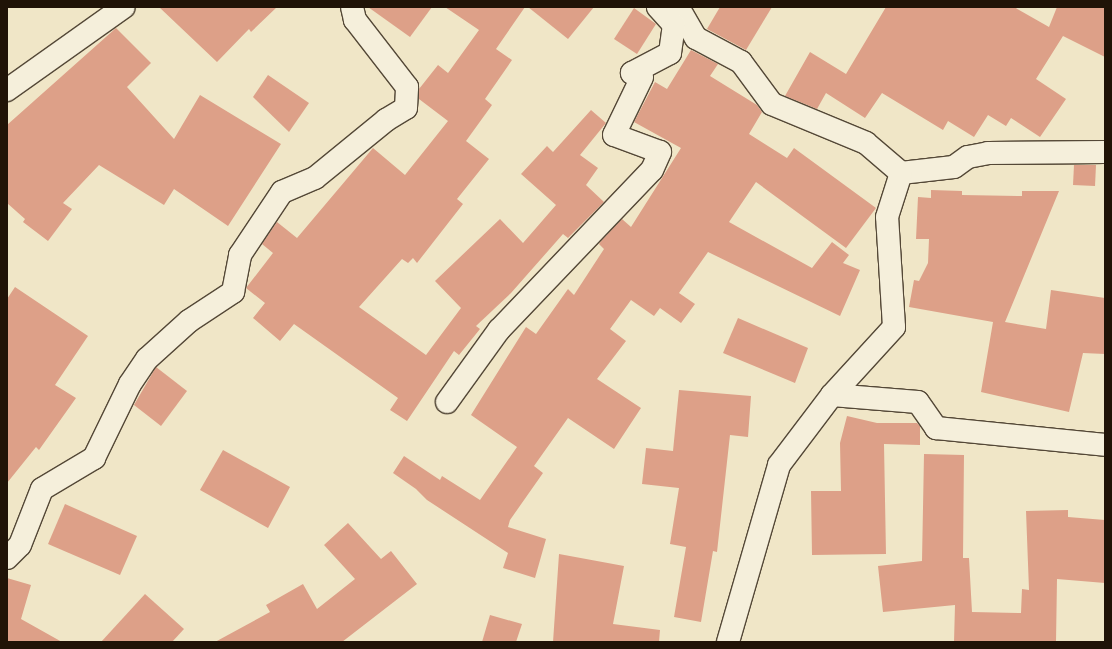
<!DOCTYPE html>
<style>
body{margin:0}
#map{position:relative;width:1112px;height:649px;overflow:hidden;background:#f0e6c7;font-family:"Libre Caslon Text",serif}
div>[style]{position:absolute}
[style*='--x']{left:calc(var(--x)*1px);top:calc(var(--y)*1px);width:calc(var(--w)*1px);rotate:calc(var(--a)*1deg)}
.building>*{inset:0;background:#dda088}
.roads{filter:drop-shadow(1px 0 #544837) drop-shadow(-1px 0 #544837) drop-shadow(0 1px #544837) drop-shadow(0 -1px #544837)}
.minor>*{height:22px;margin:-11px;padding:0 11px;transform-origin:11px;border-radius:11px;background:#f5efdb}
span{translate:-50% -50%;white-space:nowrap;text-align:center;line-height:1.15;-webkit-text-stroke:3px #f5efdb;paint-order:stroke}
.frame{position:absolute;inset:0;border:8px solid #201307;pointer-events:none}
</style>
<div id="map">
<div class="building">
<div style="clip-path:polygon(159px 7px,277px 7px,251px 32px,249px 29px,217px 62px)"></div>
<div style="clip-path:polygon(368px 7px,432px 7px,410px 37px)"></div>
<div style="clip-path:polygon(445px 7px,525px 7px,496px 49px,512px 60px,485px 99px,492px 105px,466px 141px,489px 159px,457px 199px,463px 204px,417px 263px,413px 258px,408px 263px,402px 259px,359px 307px,426px 355px,461px 308px,435px 281px,500px 219px,523px 243px,556px 205px,521px 174px,547px 146px,553px 152px,591px 110px,606px 123px,580px 155px,598px 168px,586px 185px,604px 202px,568px 238px,563px 234px,511px 293px,476px 326px,480px 329px,459px 355px,454px 351px,407px 421px,390px 410px,398px 398px,294px 324px,280px 341px,253px 318px,265px 303px,246px 288px,273px 253px,262px 244px,277px 222px,297px 238px,373px 148px,405px 175px,448px 121px,419px 99px,419px 89px,438px 65px,448px 73px,479px 30px)"></div>
<div style="clip-path:polygon(528px 7px,594px 7px,568px 39px)"></div>
<div style="clip-path:polygon(720px 7px,772px 7px,746px 50px,707px 29px)"></div>
<div style="clip-path:polygon(886px 7px,1014px 7px,1049px 27px,1057px 7px,1105px 7px,1105px 57px,1063px 36px,1036px 79px,1066px 99px,1040px 137px,1011px 118px,1006px 126px,988px 115px,974px 137px,948px 121px,943px 130px,882px 93px,865px 118px,826px 93px,817px 109px,785px 96px,810px 52px,846px 74px)"></div>
<div style="clip-path:polygon(634px 8px,656px 24px,637px 54px,614px 39px)"></div>
<div style="clip-path:polygon(116px 28px,151px 63px,127px 87px,174px 139px,200px 95px,281px 144px,228px 226px,174px 189px,164px 205px,99px 165px,63px 203px,72px 209px,48px 241px,23px 222px,25px 219px,7px 203px,7px 125px)"></div>
<div style="clip-path:polygon(691px 50px,718px 64px,710px 76px,757px 105px,762px 112px,749px 134px,787px 158px,794px 148px,876px 208px,846px 248px,756px 182px,729px 222px,812px 268px,832px 242px,849px 255px,843px 263px,860px 270px,840px 316px,708px 252px,679px 293px,695px 304px,681px 323px,660px 308px,654px 316px,631px 300px,610px 329px,626px 341px,597px 379px,641px 408px,614px 449px,568px 418px,534px 466px,543px 473px,510px 520px,508px 527px,546px 539px,535px 578px,503px 568px,508px 553px,427px 500px,416px 489px,393px 473px,404px 456px,440px 480px,442px 476px,480px 500px,517px 447px,471px 415px,526px 327px,536px 334px,568px 289px,574px 295px,604px 249px,599px 244px,601px 241px,622px 219px,631px 227px,681px 148px,634px 122px,655px 82px,667px 89px)"></div>
<div style="clip-path:polygon(268px 75px,309px 103px,289px 132px,253px 97px)"></div>
<div style="clip-path:polygon(1074px 165px,1096px 165px,1095px 186px,1073px 185px)"></div>
<div style="clip-path:polygon(931px 190px,962px 191px,962px 195px,1022px 196px,1022px 191px,1059px 191px,1005px 322px,1046px 329px,1051px 290px,1105px 298px,1105px 354px,1083px 353px,1069px 412px,981px 392px,993px 322px,909px 307px,914px 280px,919px 281px,928px 263px,929px 239px,916px 239px,918px 197px,931px 198px)"></div>
<div style="clip-path:polygon(15px 287px,88px 336px,55px 385px,76px 398px,39px 450px,36px 447px,7px 483px,7px 299px)"></div>
<div style="clip-path:polygon(738px 318px,808px 348px,795px 383px,723px 353px)"></div>
<div style="clip-path:polygon(156px 367px,187px 391px,161px 426px,134px 405px)"></div>
<div style="clip-path:polygon(679px 390px,751px 396px,748px 437px,730px 435px,717px 552px,713px 551px,701px 622px,674px 617px,686px 547px,670px 544px,679px 488px,642px 484px,646px 448px,673px 451px)"></div>
<div style="clip-path:polygon(847px 416px,877px 423px,917px 423px,920px 426px,920px 445px,884px 444px,886px 554px,812px 555px,811px 491px,841px 491px,840px 443px)"></div>
<div style="clip-path:polygon(223px 450px,290px 487px,268px 528px,200px 490px)"></div>
<div style="clip-path:polygon(924px 454px,964px 455px,963px 558px,969px 558px,972px 612px,1021px 613px,1022px 589px,1029px 590px,1026px 511px,1068px 510px,1068px 517px,1105px 520px,1105px 583px,1057px 579px,1056px 642px,954px 642px,955px 605px,883px 612px,878px 566px,922px 561px)"></div>
<div style="clip-path:polygon(65px 504px,137px 536px,120px 575px,48px 544px)"></div>
<div style="clip-path:polygon(348px 523px,381px 559px,391px 551px,417px 584px,342px 642px,215px 642px,270px 612px,266px 605px,303px 584px,317px 609px,355px 579px,324px 545px)"></div>
<div style="clip-path:polygon(559px 554px,624px 566px,613px 624px,660px 630px,659px 642px,553px 642px)"></div>
<div style="clip-path:polygon(7px 578px,31px 585px,21px 619px,62px 642px,7px 642px)"></div>
<div style="clip-path:polygon(145px 594px,184px 629px,172px 642px,101px 642px)"></div>
<div style="clip-path:polygon(490px 615px,522px 624px,516px 642px,482px 642px)"></div>
</div>
<div class="roads">
<div class="minor">
<div style="--x:678;--y:7;--w:36;--a:60"></div>
<div style="--x:696;--y:38;--w:51;--a:28.1"></div>
<div style="--x:741;--y:62;--w:52;--a:53.6"></div>
<div style="--x:772;--y:104;--w:102;--a:22.5"></div>
<div style="--x:866;--y:143;--w:46;--a:40.6"></div>
<div style="--x:901;--y:173;--w:53;--a:-6.5"></div>
<div style="--x:954;--y:167;--w:17;--a:-36"></div>
<div style="--x:968;--y:157;--w:20;--a:-11"></div>
<div style="--x:988;--y:153;--w:117;--a:-0.5"></div>
<div style="--x:7;--y:90;--w:143;--a:-35.4"></div>
<div style="--x:832;--y:395;--w:86;--a:4.7"></div>
<div style="--x:918;--y:402;--w:32;--a:55"></div>
<div style="--x:936;--y:428;--w:170;--a:5.7"></div>
<div style="--x:447;--y:402;--w:89;--a:-54.2"></div>
<div style="--x:499;--y:330;--w:221;--a:-46.3"></div>
<div style="--x:652;--y:170;--w:20;--a:-66"></div>
<div style="--x:660;--y:152;--w:49;--a:-159.7"></div>
<div style="--x:614;--y:135;--w:64;--a:-64.2"></div>
<div style="--x:642;--y:77;--w:11;--a:-158"></div>
<div style="--x:632;--y:73;--w:43;--a:-27.8"></div>
<div style="--x:670;--y:53;--w:28;--a:-82"></div>
<div style="--x:674;--y:25;--w:24;--a:-132"></div>
<div style="--x:7;--y:558;--w:18;--a:-45"></div>
<div style="--x:20;--y:545;--w:60;--a:-68.6"></div>
<div style="--x:42;--y:489;--w:61;--a:-30.8"></div>
<div style="--x:94;--y:458;--w:82;--a:-64.1"></div>
<div style="--x:130;--y:384;--w:30;--a:-56"></div>
<div style="--x:147;--y:359;--w:57;--a:-42.1"></div>
<div style="--x:189;--y:321;--w:53;--a:-33.4"></div>
<div style="--x:233;--y:292;--w:38;--a:-79"></div>
<div style="--x:240;--y:255;--w:76;--a:-56.3"></div>
<div style="--x:282;--y:192;--w:36;--a:-23"></div>
<div style="--x:315;--y:178;--w:92;--a:-39.2"></div>
<div style="--x:386;--y:120;--w:23;--a:-31"></div>
<div style="--x:406;--y:108;--w:21;--a:-87"></div>
<div style="--x:407;--y:87;--w:85;--a:-127.8"></div>
<div style="--x:355;--y:20;--w:13;--a:-103"></div>
<div style="--x:728;--y:642;--w:184;--a:-73.9"></div>
<div style="--x:779;--y:465;--w:88;--a:-52.9"></div>
<div style="--x:832;--y:395;--w:92;--a:-47.6"></div>
<div style="--x:894;--y:327;--w:110;--a:-93.6"></div>
<div style="--x:887;--y:217;--w:46;--a:-72.3"></div>
</div>
</div>
<div class="frame"></div>
</div>
